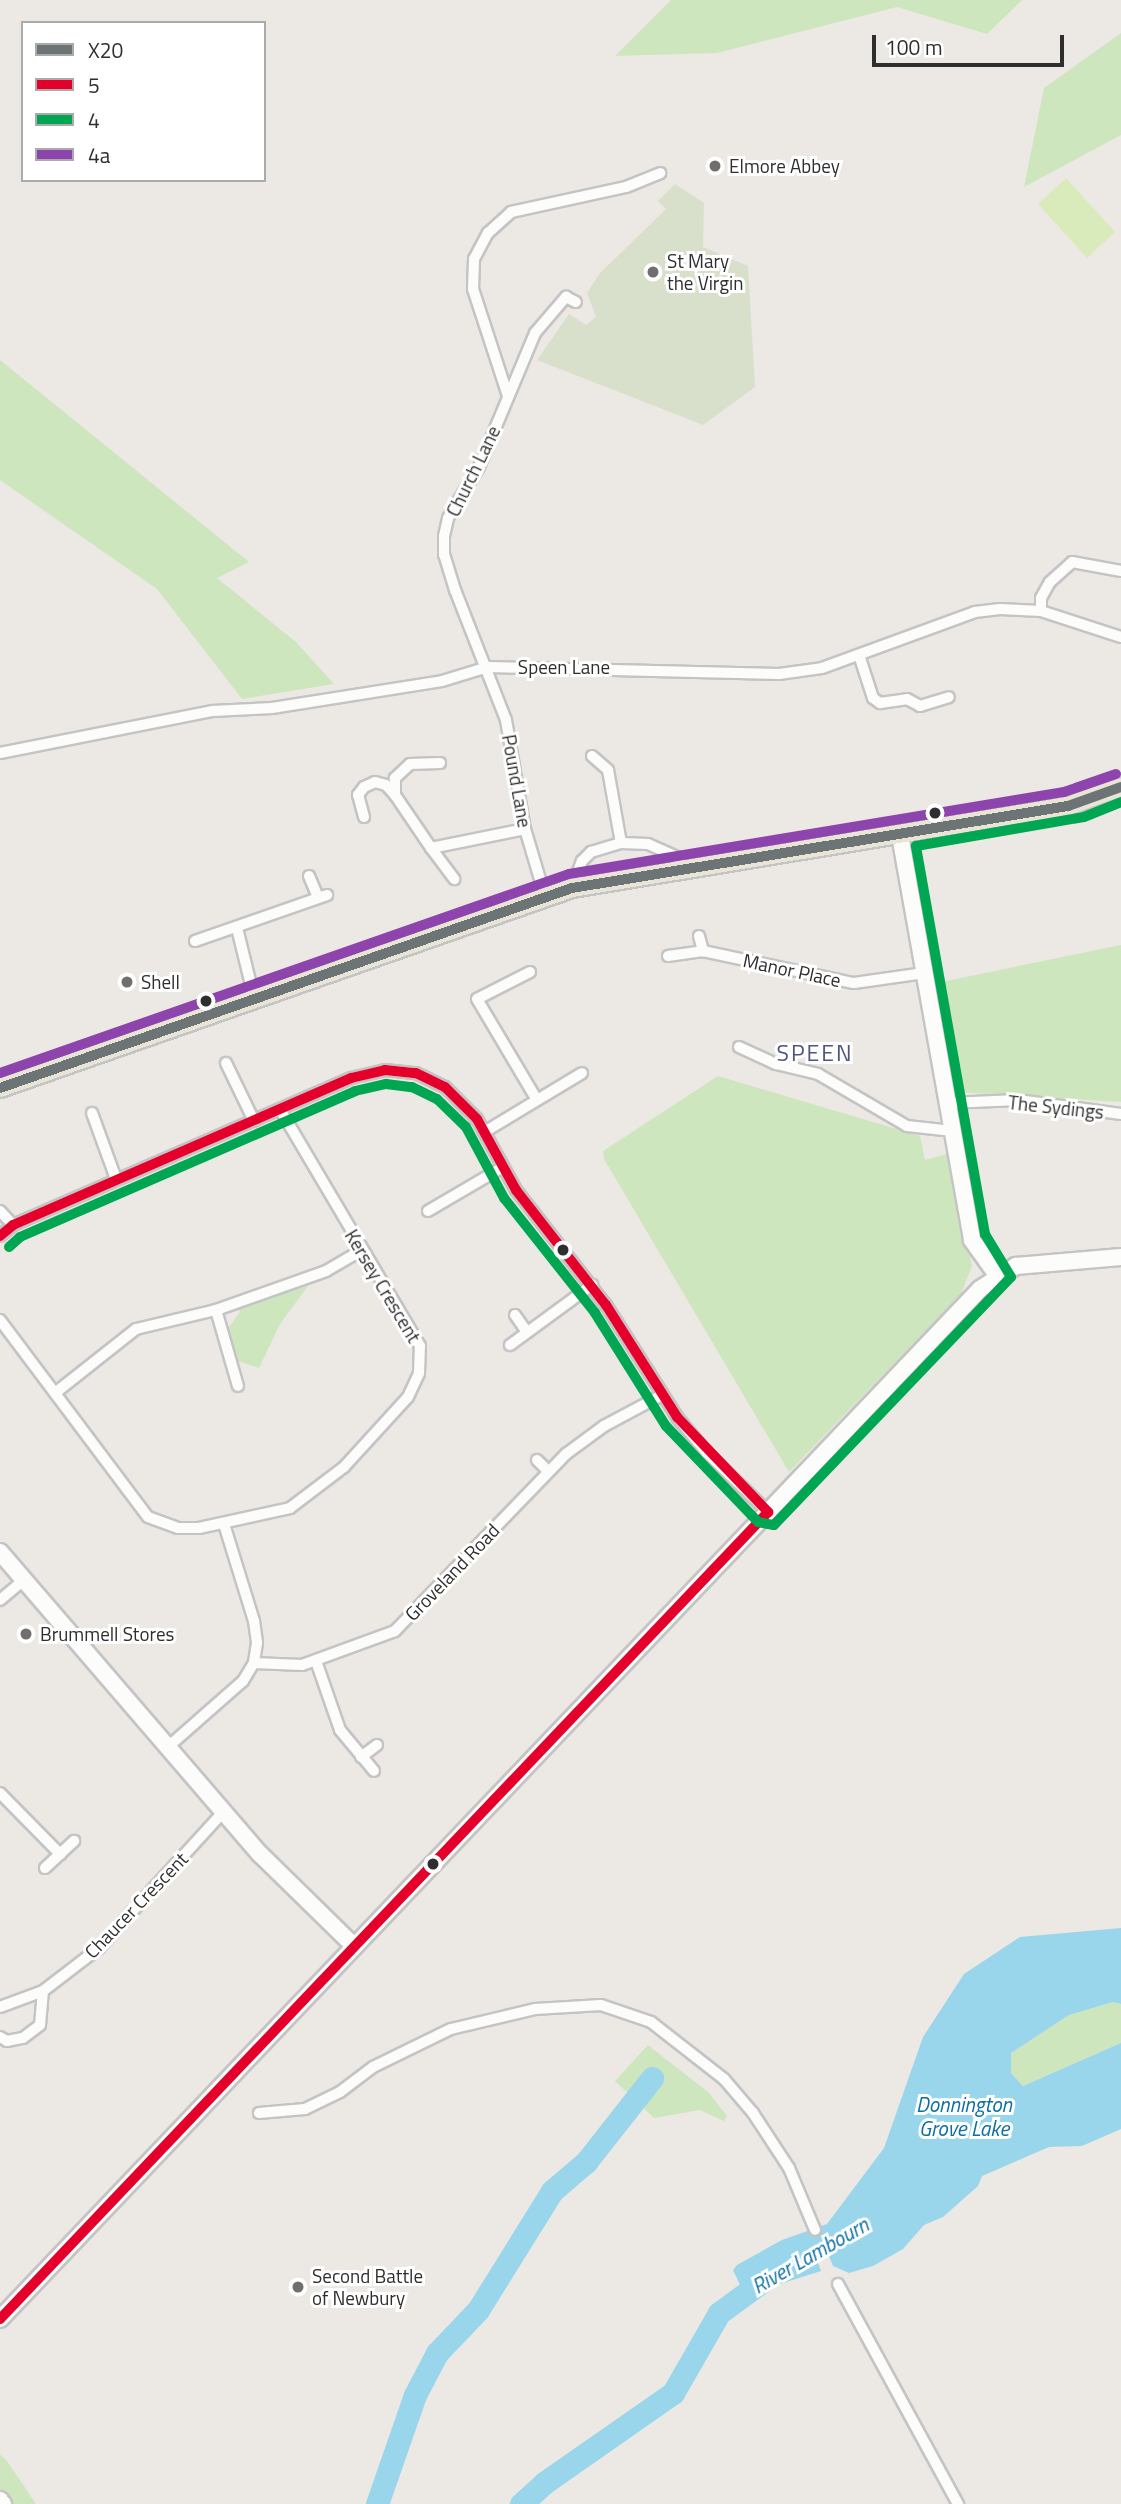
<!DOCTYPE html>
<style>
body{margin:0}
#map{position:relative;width:1121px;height:2504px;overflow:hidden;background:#ece8e4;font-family:"Titillium Web",sans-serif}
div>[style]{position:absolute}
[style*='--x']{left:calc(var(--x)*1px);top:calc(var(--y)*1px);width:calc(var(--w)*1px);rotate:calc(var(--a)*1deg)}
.green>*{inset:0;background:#cee6be}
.cemetery>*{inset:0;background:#d8e0cc}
.pitch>*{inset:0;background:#d9eabb}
.water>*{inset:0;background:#99d6ec}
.river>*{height:23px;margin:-11.5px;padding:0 11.5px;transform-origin:11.5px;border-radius:11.5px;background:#99d6ec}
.roads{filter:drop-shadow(2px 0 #c5c4c5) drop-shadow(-2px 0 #c5c4c5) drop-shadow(0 2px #c5c4c5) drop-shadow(0 -2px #c5c4c5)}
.street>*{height:10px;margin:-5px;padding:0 5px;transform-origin:5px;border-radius:5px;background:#fcfcfb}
.secondary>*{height:16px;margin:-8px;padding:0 8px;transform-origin:8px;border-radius:8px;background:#fcfcfb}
.primary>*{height:18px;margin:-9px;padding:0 9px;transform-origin:9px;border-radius:9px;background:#e8e4d6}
.bus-1>*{height:10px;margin:-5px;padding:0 5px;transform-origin:5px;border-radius:5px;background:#6c7476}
.bus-2>*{height:10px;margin:-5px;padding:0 5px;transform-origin:5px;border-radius:5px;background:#e4002b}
.bus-3>*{height:10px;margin:-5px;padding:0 5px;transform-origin:5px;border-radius:5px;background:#00a651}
.bus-4>*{height:10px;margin:-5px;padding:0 5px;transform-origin:5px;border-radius:5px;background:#8e44ad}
.dots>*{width:19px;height:19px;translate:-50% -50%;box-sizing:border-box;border:4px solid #fff;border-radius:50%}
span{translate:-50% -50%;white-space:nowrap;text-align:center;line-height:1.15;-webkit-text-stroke:6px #fff;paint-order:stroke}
.poi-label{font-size:19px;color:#2e2e2e}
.left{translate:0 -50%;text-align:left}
.street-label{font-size:19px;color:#2e2e2e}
.water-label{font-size:21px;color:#0d6fa3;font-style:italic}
.quarter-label{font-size:23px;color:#4d5680;letter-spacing:2px}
.legend{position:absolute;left:21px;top:21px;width:245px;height:161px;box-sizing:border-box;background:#fff;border:2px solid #ababab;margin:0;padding:9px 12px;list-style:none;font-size:21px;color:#2e2e2e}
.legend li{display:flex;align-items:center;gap:14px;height:35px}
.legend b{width:35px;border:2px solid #ababab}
.scale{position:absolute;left:872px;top:35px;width:192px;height:32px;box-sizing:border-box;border:4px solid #2e2e2e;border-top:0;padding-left:9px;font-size:21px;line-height:24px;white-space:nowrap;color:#2e2e2e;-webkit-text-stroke:5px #fff;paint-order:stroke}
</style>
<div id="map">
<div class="green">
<div style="clip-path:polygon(671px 0,1022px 0,987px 34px,897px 7px,717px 53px,615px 56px)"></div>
<div style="clip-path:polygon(1121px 33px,1121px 135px,1024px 187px,1044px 88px)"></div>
<div style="clip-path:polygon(0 360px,249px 562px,217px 578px,296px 642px,334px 684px,242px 699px,157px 589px,0 480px)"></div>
<div style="clip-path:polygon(1121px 945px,1121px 1102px,957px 1092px,936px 983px)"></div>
<div style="clip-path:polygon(718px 1076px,920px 1136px,925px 1160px,951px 1153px,972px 1266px,961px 1294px,789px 1472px,604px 1159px,603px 1151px)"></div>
<div style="clip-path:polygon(308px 1286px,280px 1324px,259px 1368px,235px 1360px,226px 1331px,240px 1312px,238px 1306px)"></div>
<div style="clip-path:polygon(1113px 2002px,1121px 2004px,1121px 2043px,1023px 2086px,1011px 2073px,1011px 2053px,1069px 2015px)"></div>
<div style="clip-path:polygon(648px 2045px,709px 2093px,727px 2116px,724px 2121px,700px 2110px,654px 2118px,615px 2081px)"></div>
<div style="clip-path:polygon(0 2454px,7px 2461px,36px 2504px,11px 2504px,0 2489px)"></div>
</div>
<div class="cemetery">
<div style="clip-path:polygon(675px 184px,704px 203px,703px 247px,748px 266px,755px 387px,703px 425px,537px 360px,569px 314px,586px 325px,596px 317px,587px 293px,600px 273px,666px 209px,658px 201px)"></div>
</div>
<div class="pitch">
<div style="clip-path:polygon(1066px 178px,1115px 232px,1087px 258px,1038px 204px)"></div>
</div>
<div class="water">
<div style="clip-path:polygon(1121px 1928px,1121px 2004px,1113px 2002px,1069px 2015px,1011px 2053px,1011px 2073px,1023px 2086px,1121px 2043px,1121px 2129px,1082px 2146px,1049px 2147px,982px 2176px,978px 2186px,943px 2217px,924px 2225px,903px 2249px,873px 2266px,849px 2273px,833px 2266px,826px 2249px,815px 2254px,821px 2271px,758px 2291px,741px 2287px,733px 2270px,737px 2265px,782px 2240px,827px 2224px,884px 2148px,923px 2037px,964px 1974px,1020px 1937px)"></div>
</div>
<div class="river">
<div style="--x:377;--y:2504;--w:115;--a:-70.8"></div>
<div style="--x:415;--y:2395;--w:47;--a:-62.4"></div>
<div style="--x:437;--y:2353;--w:59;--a:-46.4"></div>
<div style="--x:478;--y:2310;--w:140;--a:-58.1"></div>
<div style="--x:552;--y:2191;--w:45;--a:-40.5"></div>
<div style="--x:586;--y:2162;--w:107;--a:-51.8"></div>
<div style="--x:521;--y:2504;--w:31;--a:-42"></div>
<div style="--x:544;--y:2483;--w:157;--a:-34.9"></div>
<div style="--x:673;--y:2393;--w:92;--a:-60.1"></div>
<div style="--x:719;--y:2313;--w:69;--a:-36.2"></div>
</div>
<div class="roads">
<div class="street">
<div style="--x:508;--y:396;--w:113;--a:-108.1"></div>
<div style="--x:473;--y:289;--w:30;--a:-88"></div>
<div style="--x:474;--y:259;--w:30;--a:-62"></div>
<div style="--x:488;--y:233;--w:31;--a:-42"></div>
<div style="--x:511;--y:212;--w:118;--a:-12.3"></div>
<div style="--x:626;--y:187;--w:37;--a:-22"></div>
<div style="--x:1041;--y:611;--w:13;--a:-90"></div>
<div style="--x:1041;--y:598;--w:18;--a:-61"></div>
<div style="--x:1050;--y:582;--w:30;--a:-42"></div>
<div style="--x:1072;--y:562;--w:50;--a:10.4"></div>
<div style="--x:860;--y:658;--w:42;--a:72"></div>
<div style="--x:873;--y:698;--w:9;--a:36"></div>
<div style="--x:880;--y:703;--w:27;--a:-8"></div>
<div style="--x:907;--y:699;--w:15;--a:28"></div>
<div style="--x:920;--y:706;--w:30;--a:-17"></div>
<div style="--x:0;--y:753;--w:217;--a:-11.2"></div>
<div style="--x:213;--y:711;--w:59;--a:-2.9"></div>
<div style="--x:272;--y:708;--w:172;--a:-9"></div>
<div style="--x:442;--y:681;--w:48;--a:-16.9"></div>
<div style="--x:488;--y:667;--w:291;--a:1.4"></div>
<div style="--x:779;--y:674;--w:43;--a:-7.9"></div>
<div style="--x:822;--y:668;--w:163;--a:-20.1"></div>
<div style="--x:975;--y:612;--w:25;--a:-7"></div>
<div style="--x:1000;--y:609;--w:41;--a:2.8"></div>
<div style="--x:1041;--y:611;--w:84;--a:18"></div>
<div style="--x:592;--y:756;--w:21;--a:41"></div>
<div style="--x:608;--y:770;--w:74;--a:79.9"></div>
<div style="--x:440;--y:763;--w:30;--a:178"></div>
<div style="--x:410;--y:764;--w:21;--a:137"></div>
<div style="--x:395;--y:778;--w:17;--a:90"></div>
<div style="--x:395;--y:795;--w:64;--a:55.8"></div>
<div style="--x:431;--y:848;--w:96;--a:-11.4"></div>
<div style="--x:364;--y:817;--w:23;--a:-105"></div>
<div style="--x:358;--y:795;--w:10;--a:-53"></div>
<div style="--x:364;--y:787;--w:12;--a:-24"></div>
<div style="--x:375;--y:782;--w:11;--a:15"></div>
<div style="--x:386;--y:785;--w:13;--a:48"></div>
<div style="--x:431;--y:848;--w:39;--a:53"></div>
<div style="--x:309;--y:876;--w:23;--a:67"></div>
<div style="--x:572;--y:888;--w:29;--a:-70"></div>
<div style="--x:582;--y:861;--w:13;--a:-45"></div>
<div style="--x:591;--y:852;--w:31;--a:-17"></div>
<div style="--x:621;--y:843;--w:27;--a:2"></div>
<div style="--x:648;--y:844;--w:32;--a:24"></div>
<div style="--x:677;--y:857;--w:17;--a:50"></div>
<div style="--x:545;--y:896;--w:70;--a:-106.6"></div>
<div style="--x:525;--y:829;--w:111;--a:-99.9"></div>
<div style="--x:506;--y:720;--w:140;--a:-111.4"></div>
<div style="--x:455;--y:590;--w:37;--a:-107"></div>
<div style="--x:444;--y:555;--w:19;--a:-90"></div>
<div style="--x:444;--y:536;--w:18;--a:-77"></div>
<div style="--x:448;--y:518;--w:60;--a:-58.7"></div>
<div style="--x:479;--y:467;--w:145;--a:-67.3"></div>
<div style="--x:535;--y:333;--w:48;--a:-49.3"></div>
<div style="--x:566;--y:297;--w:11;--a:27"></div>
<div style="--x:237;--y:928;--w:71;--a:76.2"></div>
<div style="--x:699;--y:936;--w:16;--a:75"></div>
<div style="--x:195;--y:941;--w:140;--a:-19.2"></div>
<div style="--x:668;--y:956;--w:35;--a:-8"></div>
<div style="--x:703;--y:951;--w:154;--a:12"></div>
<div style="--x:854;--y:983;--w:71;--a:-8.1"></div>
<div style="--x:530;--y:972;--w:59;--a:153"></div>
<div style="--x:477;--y:999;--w:117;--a:59.3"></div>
<div style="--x:739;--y:1047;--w:41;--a:24.7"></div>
<div style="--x:776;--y:1064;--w:43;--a:13.4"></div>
<div style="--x:818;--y:1074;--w:103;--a:30.3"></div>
<div style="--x:907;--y:1126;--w:46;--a:6.2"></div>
<div style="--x:226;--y:1063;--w:64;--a:64.2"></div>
<div style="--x:949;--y:1103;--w:69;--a:-2.5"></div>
<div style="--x:1018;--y:1100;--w:104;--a:7.7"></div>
<div style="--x:92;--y:1113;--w:70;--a:70"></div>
<div style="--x:486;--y:1131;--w:112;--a:-31.1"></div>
<div style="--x:0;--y:1211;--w:19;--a:47"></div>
<div style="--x:428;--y:1211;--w:87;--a:-30.4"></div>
<div style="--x:0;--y:1236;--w:17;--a:-40"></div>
<div style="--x:13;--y:1225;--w:369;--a:-23.5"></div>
<div style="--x:351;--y:1078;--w:35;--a:-13"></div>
<div style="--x:385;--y:1070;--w:31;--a:6"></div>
<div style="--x:416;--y:1073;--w:32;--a:26"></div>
<div style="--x:445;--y:1087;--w:45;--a:45"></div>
<div style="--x:477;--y:1119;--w:81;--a:61.2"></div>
<div style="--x:516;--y:1190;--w:146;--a:52"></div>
<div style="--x:606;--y:1305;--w:133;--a:57.6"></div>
<div style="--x:677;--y:1417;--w:47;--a:50.2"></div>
<div style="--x:707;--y:1453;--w:85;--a:44"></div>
<div style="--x:216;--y:1310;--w:79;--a:73.9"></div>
<div style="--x:515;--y:1315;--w:21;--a:55"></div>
<div style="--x:0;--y:1320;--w:246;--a:53.1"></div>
<div style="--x:148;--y:1517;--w:32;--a:20"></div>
<div style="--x:178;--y:1528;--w:21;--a:0"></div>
<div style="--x:199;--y:1528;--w:93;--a:-12.4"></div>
<div style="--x:290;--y:1508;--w:68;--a:-37.2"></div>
<div style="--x:344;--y:1467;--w:95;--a:-47.6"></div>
<div style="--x:408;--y:1397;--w:26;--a:-65"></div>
<div style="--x:419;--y:1373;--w:27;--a:-88"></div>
<div style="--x:420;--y:1346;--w:273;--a:-120.6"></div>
<div style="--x:510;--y:1345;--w:102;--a:-36.2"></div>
<div style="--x:55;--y:1393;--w:103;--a:-38.3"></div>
<div style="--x:136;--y:1329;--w:82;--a:-13.4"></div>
<div style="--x:216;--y:1310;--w:117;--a:-19.5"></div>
<div style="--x:326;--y:1271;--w:42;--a:-30.3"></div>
<div style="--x:537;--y:1460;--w:16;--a:45"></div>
<div style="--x:224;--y:1524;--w:102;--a:72.8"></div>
<div style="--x:254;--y:1621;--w:22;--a:82"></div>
<div style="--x:257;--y:1643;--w:20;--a:99"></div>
<div style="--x:0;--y:1600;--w:34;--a:-40"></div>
<div style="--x:316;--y:1661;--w:73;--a:70.8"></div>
<div style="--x:340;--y:1730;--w:53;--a:50.3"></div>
<div style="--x:169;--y:1746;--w:98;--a:-41.3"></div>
<div style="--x:243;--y:1681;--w:21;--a:-59"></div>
<div style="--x:254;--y:1663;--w:48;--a:2.4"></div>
<div style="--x:302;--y:1665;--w:99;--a:-20.1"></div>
<div style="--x:395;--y:1631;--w:246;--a:-46"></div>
<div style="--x:566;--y:1454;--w:47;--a:-36.4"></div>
<div style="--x:604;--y:1426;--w:66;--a:-28.1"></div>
<div style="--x:361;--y:1757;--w:20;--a:-37"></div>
<div style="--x:0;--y:1793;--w:86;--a:45.5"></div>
<div style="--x:45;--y:1868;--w:40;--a:-43"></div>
<div style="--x:0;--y:2007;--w:46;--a:-20.4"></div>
<div style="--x:43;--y:1991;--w:71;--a:-37.5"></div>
<div style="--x:99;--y:1948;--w:184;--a:-47.6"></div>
<div style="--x:0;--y:2037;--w:8;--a:30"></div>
<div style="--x:7;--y:2041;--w:16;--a:-11"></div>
<div style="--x:23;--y:2038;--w:21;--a:-37"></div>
<div style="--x:40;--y:2025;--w:34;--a:-85"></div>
<div style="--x:259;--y:2113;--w:46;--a:-5"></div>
<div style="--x:305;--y:2109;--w:39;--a:-26"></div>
<div style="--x:340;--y:2092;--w:41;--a:-37.1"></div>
<div style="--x:373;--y:2067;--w:87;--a:-26"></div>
<div style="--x:451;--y:2029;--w:86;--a:-13.4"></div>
<div style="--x:535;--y:2009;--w:66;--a:-3.5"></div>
<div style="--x:601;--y:2005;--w:53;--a:18.8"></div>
<div style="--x:651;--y:2022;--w:93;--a:38"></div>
<div style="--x:724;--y:2079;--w:45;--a:49.5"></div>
<div style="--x:753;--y:2113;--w:66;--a:56.8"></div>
<div style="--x:789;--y:2168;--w:67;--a:67.2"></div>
<div style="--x:838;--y:2284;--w:251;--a:61.4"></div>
</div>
<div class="secondary">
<div style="--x:900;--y:835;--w:411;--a:79.9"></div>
<div style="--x:972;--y:1240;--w:43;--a:54.5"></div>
<div style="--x:0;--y:1552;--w:399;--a:49.3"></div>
<div style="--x:260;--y:1854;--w:132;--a:44.4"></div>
<div style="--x:0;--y:2319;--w:1422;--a:-46.42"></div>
<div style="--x:980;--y:1289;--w:43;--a:-32.6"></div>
<div style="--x:1016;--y:1266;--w:105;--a:-4.9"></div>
<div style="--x:0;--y:2500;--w:5;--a:53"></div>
</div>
<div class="primary">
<div style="--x:0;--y:1088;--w:606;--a:-19.27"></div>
<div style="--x:572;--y:888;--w:503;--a:-9.39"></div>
<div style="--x:1068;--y:806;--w:56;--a:-19.7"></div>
</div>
</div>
<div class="bus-1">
<div style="--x:0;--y:1088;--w:606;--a:-19.27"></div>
<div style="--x:572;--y:888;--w:503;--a:-9.39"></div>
<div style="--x:1068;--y:806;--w:56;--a:-19.7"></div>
</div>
<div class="bus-2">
<div style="--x:0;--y:1236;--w:17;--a:-40"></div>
<div style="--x:13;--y:1225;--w:369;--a:-23.5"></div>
<div style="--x:351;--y:1078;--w:35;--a:-13"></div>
<div style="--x:385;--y:1070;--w:31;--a:6"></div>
<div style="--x:416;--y:1073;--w:32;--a:26"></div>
<div style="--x:445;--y:1087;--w:45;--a:45"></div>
<div style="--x:477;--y:1119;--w:81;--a:61.2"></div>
<div style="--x:516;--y:1190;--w:146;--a:52"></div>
<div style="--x:606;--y:1305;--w:133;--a:57.6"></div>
<div style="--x:677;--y:1417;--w:132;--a:46.2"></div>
<div style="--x:768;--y:1512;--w:1114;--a:133.58"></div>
</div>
<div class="bus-3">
<div style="--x:9;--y:1247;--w:15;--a:-42"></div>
<div style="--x:20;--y:1237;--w:365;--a:-23.5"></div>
<div style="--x:355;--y:1091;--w:32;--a:-13"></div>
<div style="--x:386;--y:1084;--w:26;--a:7"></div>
<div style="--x:412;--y:1087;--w:28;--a:26"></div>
<div style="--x:437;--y:1099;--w:40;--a:44"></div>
<div style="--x:466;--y:1127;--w:81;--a:61.8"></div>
<div style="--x:504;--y:1198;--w:147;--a:51.6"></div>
<div style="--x:595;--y:1313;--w:133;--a:57.9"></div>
<div style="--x:666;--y:1426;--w:133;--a:46.2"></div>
<div style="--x:758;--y:1522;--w:16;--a:11"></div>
<div style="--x:774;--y:1525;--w:343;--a:-46.3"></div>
<div style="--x:1011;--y:1277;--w:50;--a:-121.2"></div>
<div style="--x:985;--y:1234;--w:394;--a:-100.1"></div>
<div style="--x:916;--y:846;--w:170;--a:-9.8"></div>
<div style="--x:1084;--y:817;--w:40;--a:-22"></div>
</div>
<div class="bus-4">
<div style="--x:0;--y:1073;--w:603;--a:-19.28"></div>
<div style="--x:569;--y:874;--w:502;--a:-9.41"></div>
<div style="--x:1064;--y:792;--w:55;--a:-19.1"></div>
</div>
<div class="dots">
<div style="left:715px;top:166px;background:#706f6e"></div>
<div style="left:653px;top:272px;background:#706f6e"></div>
<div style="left:935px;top:813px;background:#2e2e2e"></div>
<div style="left:127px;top:982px;background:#706f6e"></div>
<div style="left:206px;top:1001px;background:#2e2e2e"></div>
<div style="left:563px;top:1250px;background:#2e2e2e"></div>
<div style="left:26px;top:1634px;background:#706f6e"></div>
<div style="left:433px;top:1864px;background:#2e2e2e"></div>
<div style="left:298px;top:2287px;background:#706f6e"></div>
</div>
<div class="poi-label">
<span class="left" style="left:729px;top:166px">Elmore Abbey</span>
<span class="left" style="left:667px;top:272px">St Mary<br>the Virgin</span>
<span class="left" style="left:141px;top:982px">Shell</span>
<span class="left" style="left:40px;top:1634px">Brummell Stores</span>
<span class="left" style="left:312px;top:2287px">Second Battle<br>of Newbury</span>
</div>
<div class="street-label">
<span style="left:473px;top:471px;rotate:-64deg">Church Lane</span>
<span style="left:564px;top:667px">Speen Lane</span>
<span style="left:517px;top:781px;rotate:80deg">Pound Lane</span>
<span style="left:792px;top:970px;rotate:12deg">Manor Place</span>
<span style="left:1056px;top:1107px;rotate:6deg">The Sydings</span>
<span style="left:383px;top:1286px;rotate:59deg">Kersey Crescent</span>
<span style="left:452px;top:1572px;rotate:-46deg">Groveland Road</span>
<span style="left:136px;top:1905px;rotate:-46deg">Chaucer Crescent</span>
</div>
<div class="water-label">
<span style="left:964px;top:2116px">Donnington<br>Grove Lake</span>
<span style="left:810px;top:2255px;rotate:-30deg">River Lambourn</span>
</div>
<div class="quarter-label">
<span style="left:815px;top:1053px">SPEEN</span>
</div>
<ul class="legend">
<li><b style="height:9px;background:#6c7476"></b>X20</li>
<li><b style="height:9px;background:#e4002b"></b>5</li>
<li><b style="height:9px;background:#00a651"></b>4</li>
<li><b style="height:9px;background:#8e44ad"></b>4a</li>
</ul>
<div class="scale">100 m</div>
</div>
